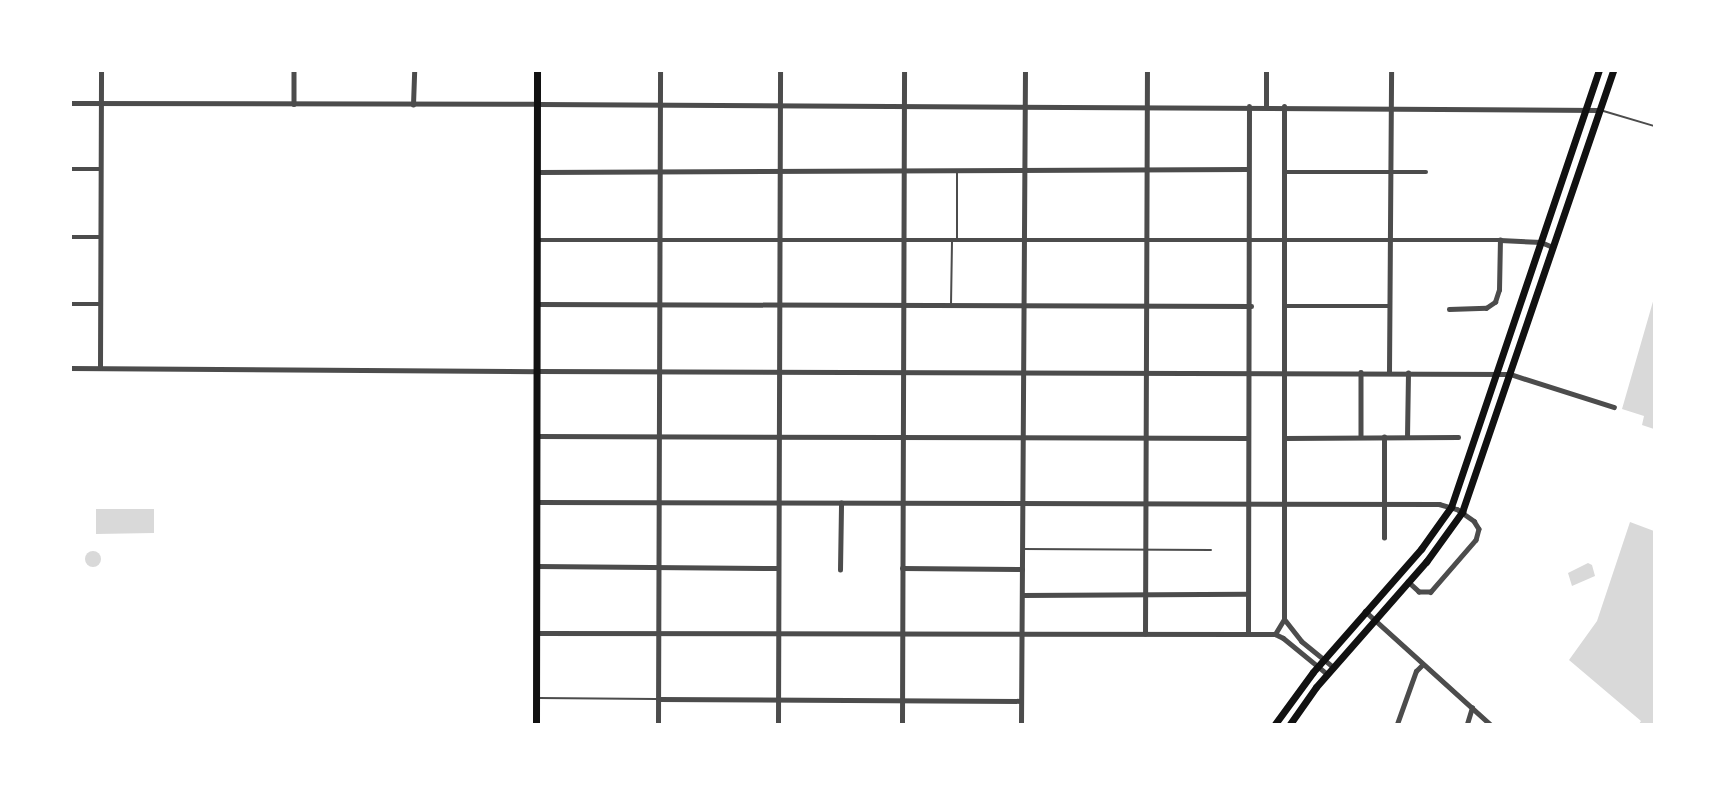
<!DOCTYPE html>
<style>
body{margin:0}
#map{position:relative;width:1725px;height:795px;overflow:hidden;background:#fff;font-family:"Fira Sans Condensed",sans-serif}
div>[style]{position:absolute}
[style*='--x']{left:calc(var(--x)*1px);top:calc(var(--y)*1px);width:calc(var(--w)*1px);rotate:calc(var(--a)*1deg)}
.water>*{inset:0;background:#d9d9d9}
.round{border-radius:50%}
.service>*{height:2px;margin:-1px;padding:0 1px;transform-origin:1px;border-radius:1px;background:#4c4c4c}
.minor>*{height:4.5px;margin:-2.25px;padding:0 2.25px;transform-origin:2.25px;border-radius:2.25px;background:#4c4c4c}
.tertiary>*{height:5px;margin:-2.5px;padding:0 2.5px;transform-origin:2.5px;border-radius:2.5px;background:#4c4c4c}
.primary>*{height:7px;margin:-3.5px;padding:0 3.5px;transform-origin:3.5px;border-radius:3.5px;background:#111}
span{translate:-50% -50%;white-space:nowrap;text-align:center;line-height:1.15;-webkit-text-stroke:6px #fff;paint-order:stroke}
.frame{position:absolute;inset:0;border:72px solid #fff;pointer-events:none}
</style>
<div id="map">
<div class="water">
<div style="clip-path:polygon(1654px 298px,1654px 429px,1642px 425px,1644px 416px,1622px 409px)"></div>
<div style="clip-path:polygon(96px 509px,154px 509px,154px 533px,96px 534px)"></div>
<div style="clip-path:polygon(1630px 522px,1654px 531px,1654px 724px,1639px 724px,1641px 721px,1569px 660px,1597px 621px)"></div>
<div class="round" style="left:85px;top:551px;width:16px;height:16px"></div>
<div style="clip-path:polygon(1588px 563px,1592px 565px,1595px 576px,1572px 586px,1568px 573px)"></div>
</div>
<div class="service">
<div style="--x:1600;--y:110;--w:56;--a:16.5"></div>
<div style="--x:957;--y:239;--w:69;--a:-90"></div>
<div style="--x:951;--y:305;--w:64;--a:-89.1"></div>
<div style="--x:1022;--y:549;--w:189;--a:0.3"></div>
<div style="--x:539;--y:698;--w:117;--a:0.5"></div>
</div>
<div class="minor">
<div style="--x:294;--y:70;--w:34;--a:90"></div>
<div style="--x:70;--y:103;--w:468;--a:0.1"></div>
<div style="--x:413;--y:105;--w:35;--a:-88"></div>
<div style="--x:70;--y:169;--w:30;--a:0"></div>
<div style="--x:538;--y:172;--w:710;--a:-0.24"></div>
<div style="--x:1285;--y:172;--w:141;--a:0"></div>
<div style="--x:70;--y:237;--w:30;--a:0"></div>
<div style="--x:538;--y:240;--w:962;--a:0"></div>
<div style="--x:1500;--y:240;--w:41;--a:2.8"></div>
<div style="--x:1541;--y:242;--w:13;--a:23"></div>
<div style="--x:70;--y:304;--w:30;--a:0"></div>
<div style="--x:538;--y:304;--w:713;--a:0.16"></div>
<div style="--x:1284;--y:306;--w:106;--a:0"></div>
<div style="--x:1449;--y:309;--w:37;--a:-2"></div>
<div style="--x:1486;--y:308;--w:11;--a:-34"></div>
<div style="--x:1495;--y:302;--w:13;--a:-72"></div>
<div style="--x:1499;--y:290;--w:50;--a:-88.9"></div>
<div style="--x:70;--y:368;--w:467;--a:0.4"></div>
<div style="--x:100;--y:368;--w:298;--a:-89.8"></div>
<div style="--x:1361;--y:372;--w:65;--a:90"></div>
<div style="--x:1389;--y:372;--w:302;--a:-89.6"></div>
<div style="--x:1510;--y:374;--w:109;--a:17.6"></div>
<div style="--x:537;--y:436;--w:711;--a:0.16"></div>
<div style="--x:1407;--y:437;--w:64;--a:-89.1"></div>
<div style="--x:1284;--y:438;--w:174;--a:-0.3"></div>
<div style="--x:537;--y:502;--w:902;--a:0.13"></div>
<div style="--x:1439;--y:504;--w:19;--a:16"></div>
<div style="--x:1457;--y:509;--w:21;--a:35"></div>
<div style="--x:1474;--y:521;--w:9;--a:58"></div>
<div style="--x:1479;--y:529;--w:11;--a:105"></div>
<div style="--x:1476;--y:540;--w:69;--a:130.9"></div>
<div style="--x:1431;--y:592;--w:12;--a:180"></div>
<div style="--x:1419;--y:592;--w:15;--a:-138"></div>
<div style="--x:1384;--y:538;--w:101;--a:-90"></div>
<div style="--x:537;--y:566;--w:241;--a:0.5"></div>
<div style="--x:902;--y:568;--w:120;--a:0.5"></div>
<div style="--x:840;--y:570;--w:67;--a:-89.1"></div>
<div style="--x:1022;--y:595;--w:226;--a:-0.3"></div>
<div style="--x:1365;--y:611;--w:169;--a:42.1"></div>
<div style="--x:536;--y:633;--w:712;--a:0.08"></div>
<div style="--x:1145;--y:634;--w:564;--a:-89.8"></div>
<div style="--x:658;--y:699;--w:363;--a:0.3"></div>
<div style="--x:778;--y:724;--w:654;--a:-89.82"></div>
<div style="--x:902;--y:724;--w:654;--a:-89.82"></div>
<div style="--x:1021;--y:724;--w:654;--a:-89.65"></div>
<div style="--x:1397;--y:724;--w:56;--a:-70.3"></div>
<div style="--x:1416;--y:671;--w:8;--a:-45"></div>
<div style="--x:1467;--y:724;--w:17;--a:-73"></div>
</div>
<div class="tertiary">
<div style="--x:538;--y:104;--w:1061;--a:0.32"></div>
<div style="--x:1249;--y:106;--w:528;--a:90.11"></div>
<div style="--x:1248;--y:634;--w:27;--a:0"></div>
<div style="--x:1275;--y:634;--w:9;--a:27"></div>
<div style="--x:1283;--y:638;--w:57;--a:39.3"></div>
<div style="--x:1266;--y:106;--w:36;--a:-90"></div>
<div style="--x:537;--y:371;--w:973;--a:0.18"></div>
<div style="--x:1284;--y:619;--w:28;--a:52"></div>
<div style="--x:1301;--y:641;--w:41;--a:39.1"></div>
<div style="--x:1275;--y:634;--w:17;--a:-59"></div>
<div style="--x:1284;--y:619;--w:513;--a:-90"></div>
<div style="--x:658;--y:724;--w:654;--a:-89.82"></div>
</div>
<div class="primary">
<div style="--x:536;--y:724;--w:654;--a:-89.91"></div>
<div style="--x:1275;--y:724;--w:64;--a:-53.8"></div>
<div style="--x:1313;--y:672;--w:164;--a:-48.7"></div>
<div style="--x:1421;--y:549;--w:52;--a:-54.5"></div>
<div style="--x:1451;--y:507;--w:461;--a:-71.3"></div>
<div style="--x:1290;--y:724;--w:45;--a:-54.9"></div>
<div style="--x:1316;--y:687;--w:167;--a:-48.7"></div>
<div style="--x:1426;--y:562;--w:62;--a:-54.2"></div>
<div style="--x:1462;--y:512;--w:467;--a:-71.1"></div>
</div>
<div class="frame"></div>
</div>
